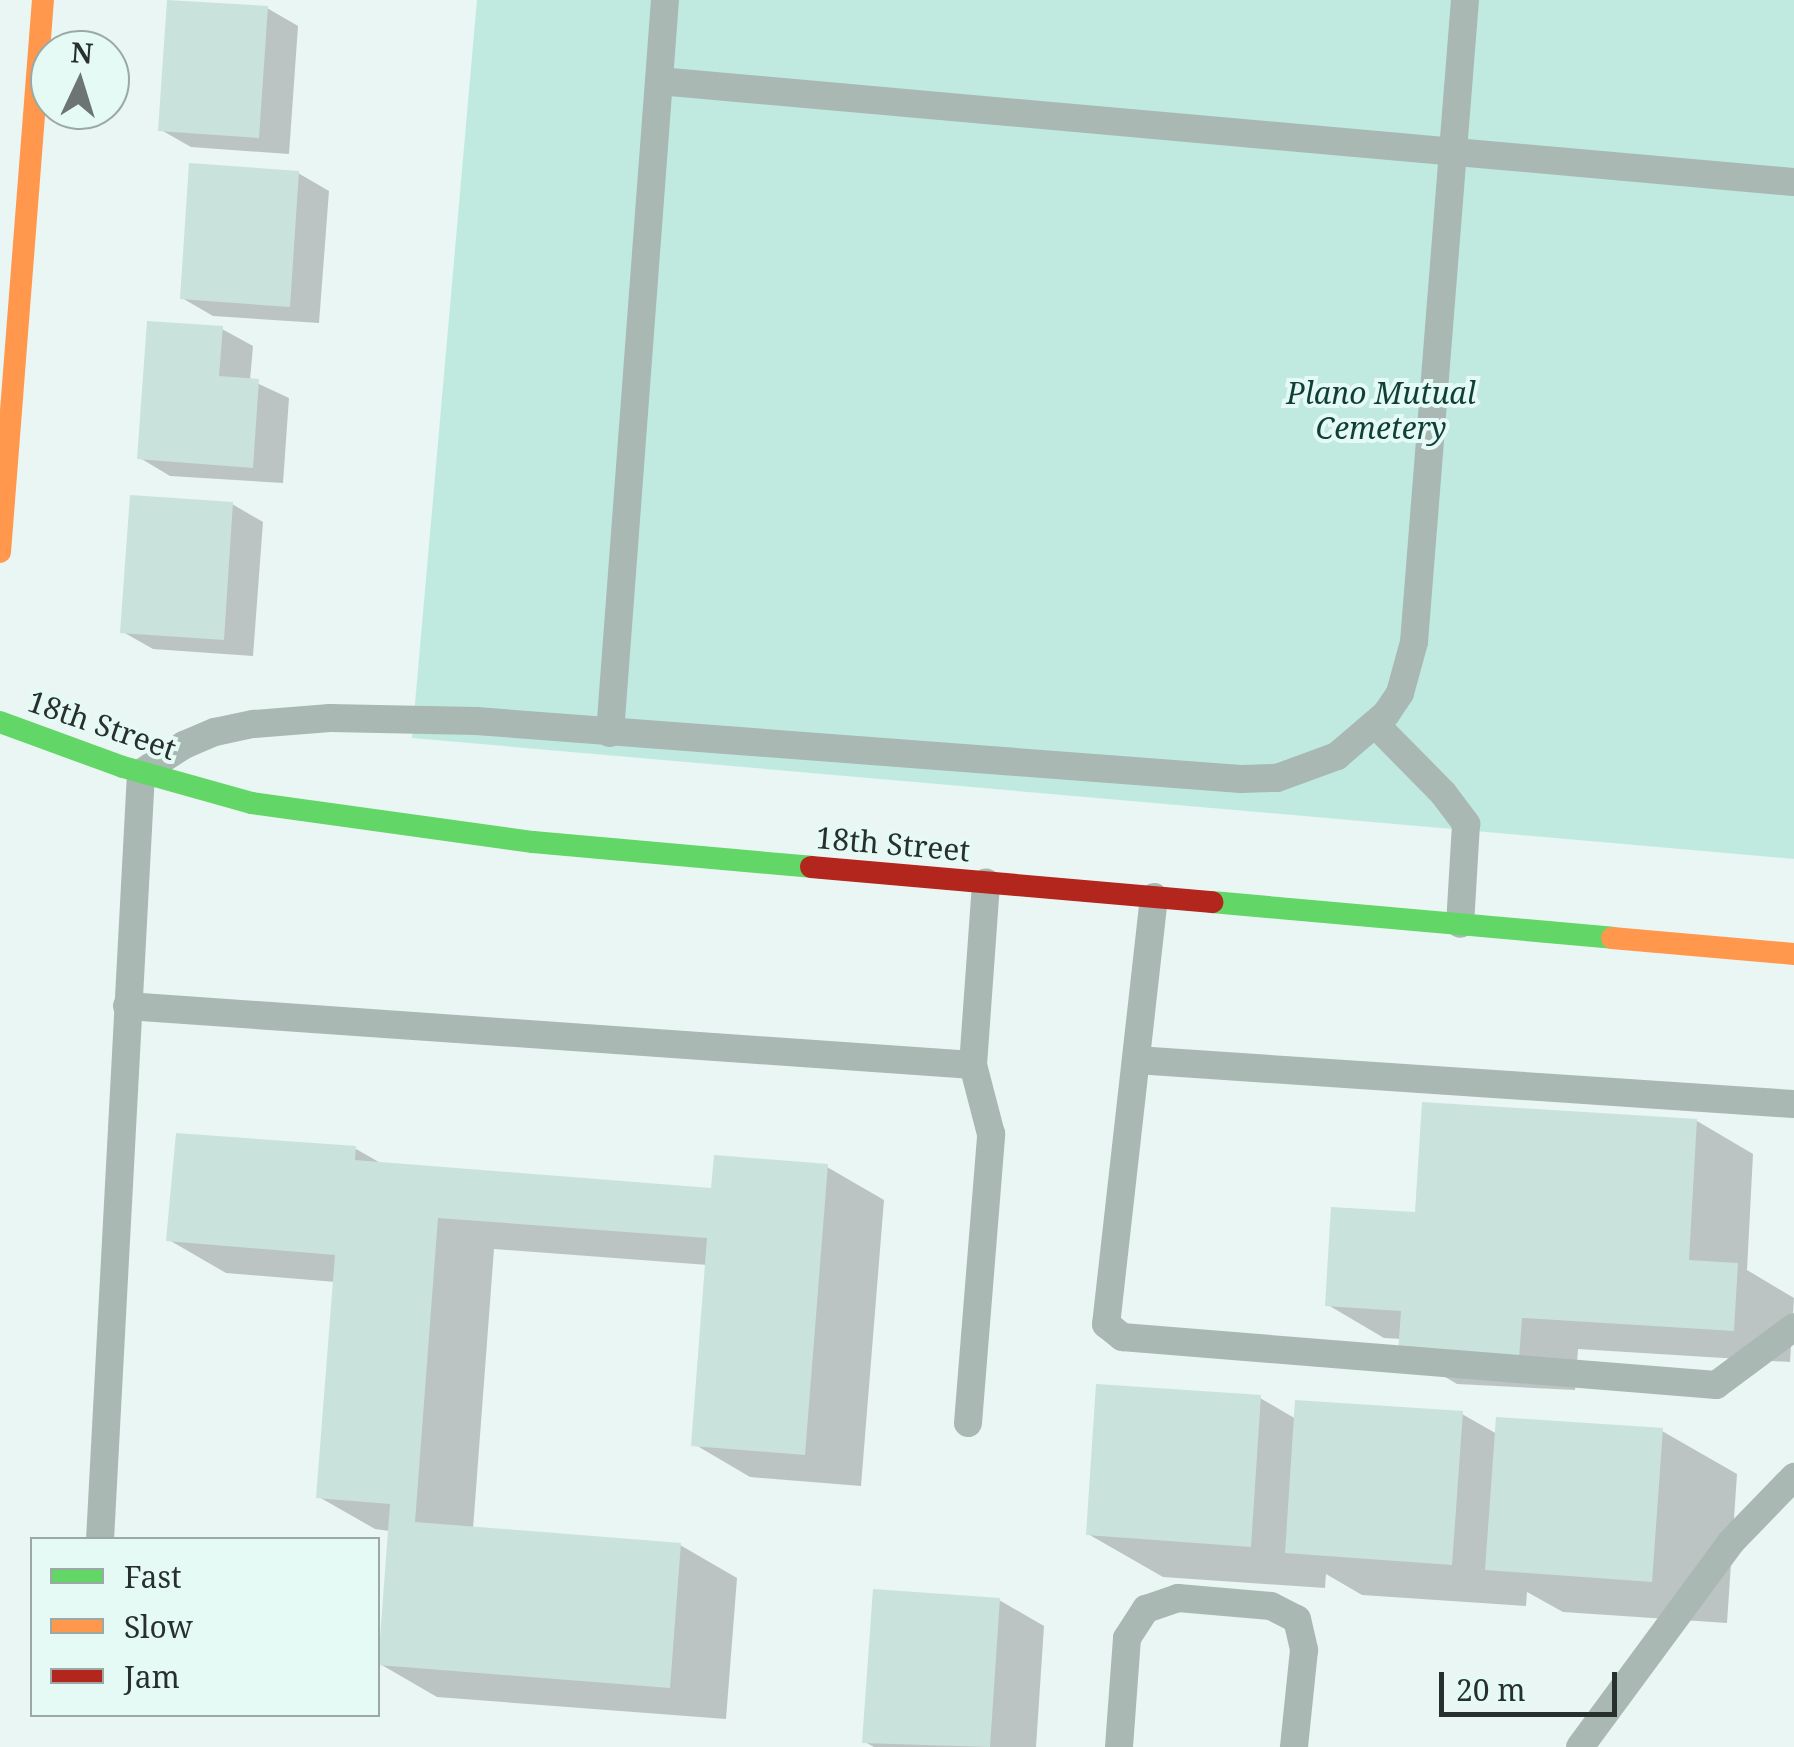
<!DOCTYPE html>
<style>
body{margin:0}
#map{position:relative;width:1794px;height:1747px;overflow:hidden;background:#eaf6f3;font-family:"Noto Serif",serif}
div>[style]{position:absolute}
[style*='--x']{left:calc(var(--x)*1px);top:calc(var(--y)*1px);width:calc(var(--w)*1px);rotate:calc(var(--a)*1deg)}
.green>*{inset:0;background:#c0eae0}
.shadow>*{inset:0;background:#0003}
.building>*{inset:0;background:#cae2dc}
.lane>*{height:28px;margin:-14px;padding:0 14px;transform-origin:14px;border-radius:14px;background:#aab8b4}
.fast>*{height:22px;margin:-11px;padding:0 11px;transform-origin:11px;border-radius:11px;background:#63d668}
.slow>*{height:22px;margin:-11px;padding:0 11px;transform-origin:11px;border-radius:11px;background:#ff974d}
.jam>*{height:22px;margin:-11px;padding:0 11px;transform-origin:11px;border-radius:11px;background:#b3261e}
span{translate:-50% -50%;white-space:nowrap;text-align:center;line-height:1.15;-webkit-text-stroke:8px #e6faf5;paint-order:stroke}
.park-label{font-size:30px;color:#103f37;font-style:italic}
.street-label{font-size:30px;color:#28302e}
.legend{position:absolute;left:30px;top:1537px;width:350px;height:180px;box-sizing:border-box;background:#e6faf5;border:2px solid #9aa9a5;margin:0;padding:12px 18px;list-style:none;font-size:30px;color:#28302e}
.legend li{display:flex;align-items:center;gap:20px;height:50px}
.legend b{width:50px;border:2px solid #9aa9a5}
.north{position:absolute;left:30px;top:30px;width:100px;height:100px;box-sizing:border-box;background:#e6faf5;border:2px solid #9aa9a5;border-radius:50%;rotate:4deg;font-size:28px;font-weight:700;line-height:40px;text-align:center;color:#28302e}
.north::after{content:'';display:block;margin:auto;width:35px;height:45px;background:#6c7573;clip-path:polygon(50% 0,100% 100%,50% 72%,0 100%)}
.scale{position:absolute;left:1439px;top:1672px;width:178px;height:45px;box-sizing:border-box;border:5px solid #28302e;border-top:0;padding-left:12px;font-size:30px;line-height:35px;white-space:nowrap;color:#28302e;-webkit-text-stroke:8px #e6faf5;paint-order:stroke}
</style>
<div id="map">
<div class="green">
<div style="clip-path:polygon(477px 0,1794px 0,1794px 859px,412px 738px)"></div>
</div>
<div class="shadow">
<div style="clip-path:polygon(267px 8px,298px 26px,289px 154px,191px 147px,161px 130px)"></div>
<div style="clip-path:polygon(298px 173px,329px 191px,319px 323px,213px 316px,182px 298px)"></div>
<div style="clip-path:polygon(222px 329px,253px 346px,250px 380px,289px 398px,283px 483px,170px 476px,140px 458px)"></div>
<div style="clip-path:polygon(232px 504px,263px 522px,253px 656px,153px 649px,123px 632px)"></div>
<div style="clip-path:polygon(1697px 1121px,1753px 1154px,1747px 1270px,1794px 1298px,1790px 1362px,1578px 1349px,1575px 1390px,1457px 1384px,1401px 1351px,1402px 1339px,1384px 1338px,1328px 1305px,1418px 1215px)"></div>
<div style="clip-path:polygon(356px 1149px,384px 1165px,713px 1191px,827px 1167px,884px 1200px,861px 1486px,750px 1477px,694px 1444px,708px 1265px,494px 1249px,473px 1529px,680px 1545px,737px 1578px,726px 1719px,437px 1697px,380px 1664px,390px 1531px,375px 1529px,319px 1497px,336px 1282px,226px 1273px,169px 1240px)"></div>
<div style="clip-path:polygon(1260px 1398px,1296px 1419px,1462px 1414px,1497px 1434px,1662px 1431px,1737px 1474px,1727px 1623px,1563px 1612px,1527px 1592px,1526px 1606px,1362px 1595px,1326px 1574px,1325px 1588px,1163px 1577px,1088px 1534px)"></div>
<div style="clip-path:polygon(999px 1600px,1044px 1626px,1036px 1747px,874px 1747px,865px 1742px)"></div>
</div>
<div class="building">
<div style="clip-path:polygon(167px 0,268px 6px,259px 138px,158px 131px)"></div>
<div style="clip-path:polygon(189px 163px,299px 171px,290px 307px,180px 299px)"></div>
<div style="clip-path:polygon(147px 321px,223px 326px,219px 376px,259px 379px,253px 468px,137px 459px)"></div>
<div style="clip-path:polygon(130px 495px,233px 502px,224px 640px,120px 633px)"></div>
<div style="clip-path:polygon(1422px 1102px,1697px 1119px,1689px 1260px,1738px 1263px,1734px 1331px,1522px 1318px,1519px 1359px,1398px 1352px,1401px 1311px,1325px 1306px,1331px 1207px,1415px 1212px)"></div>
<div style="clip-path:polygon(176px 1133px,356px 1146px,355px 1160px,711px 1188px,714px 1155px,828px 1164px,805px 1455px,691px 1446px,707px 1238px,438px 1218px,415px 1522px,681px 1543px,670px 1688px,378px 1665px,390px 1504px,316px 1498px,335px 1255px,166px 1241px)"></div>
<div style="clip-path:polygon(1096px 1384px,1261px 1395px,1251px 1547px,1086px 1535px)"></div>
<div style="clip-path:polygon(1295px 1400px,1463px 1411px,1452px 1565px,1285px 1553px)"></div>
<div style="clip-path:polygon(1496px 1417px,1663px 1428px,1652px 1582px,1485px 1570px)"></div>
<div style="clip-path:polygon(873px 1589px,1000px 1598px,990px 1747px,862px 1743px)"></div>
</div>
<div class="lane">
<div style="--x:659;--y:81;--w:1139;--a:5.09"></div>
<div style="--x:1375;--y:724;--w:97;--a:45.4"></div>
<div style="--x:1443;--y:793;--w:39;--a:53"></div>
<div style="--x:1466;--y:824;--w:100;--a:93.4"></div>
<div style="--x:610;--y:733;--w:735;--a:-85.71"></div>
<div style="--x:1154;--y:897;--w:430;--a:96.4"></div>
<div style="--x:1106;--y:1324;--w:21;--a:39"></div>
<div style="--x:1122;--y:1337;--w:596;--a:4.62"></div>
<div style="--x:1716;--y:1385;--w:97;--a:-36.6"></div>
<div style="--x:127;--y:1006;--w:848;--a:3.99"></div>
<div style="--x:973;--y:1065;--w:183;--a:-85.9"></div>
<div style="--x:1136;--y:1060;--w:659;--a:3.83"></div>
<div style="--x:968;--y:1423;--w:290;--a:-85.4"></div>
<div style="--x:991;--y:1134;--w:71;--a:-104.6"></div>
<div style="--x:100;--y:1540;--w:768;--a:-86.94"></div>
<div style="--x:141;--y:773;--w:51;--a:-33.1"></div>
<div style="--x:184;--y:745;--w:34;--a:-23"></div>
<div style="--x:215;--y:732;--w:40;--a:-12"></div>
<div style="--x:254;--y:724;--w:76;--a:-4.5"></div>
<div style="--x:330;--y:718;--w:146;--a:1.2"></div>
<div style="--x:476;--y:721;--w:767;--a:4.34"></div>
<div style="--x:1241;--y:779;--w:36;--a:-2"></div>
<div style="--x:1277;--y:778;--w:64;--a:-20.1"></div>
<div style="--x:1337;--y:756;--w:65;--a:-40.6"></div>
<div style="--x:1386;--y:714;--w:25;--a:-56"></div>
<div style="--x:1400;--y:693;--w:53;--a:-74.6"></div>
<div style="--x:1414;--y:642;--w:644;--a:-85.46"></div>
<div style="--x:1119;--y:1747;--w:109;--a:-85.8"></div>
<div style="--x:1127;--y:1638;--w:35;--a:-57"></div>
<div style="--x:1146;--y:1609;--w:34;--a:-19"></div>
<div style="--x:1178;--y:1598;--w:93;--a:4.9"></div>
<div style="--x:1271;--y:1606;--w:29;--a:27"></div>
<div style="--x:1297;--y:1619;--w:32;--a:77"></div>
<div style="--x:1304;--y:1650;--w:98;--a:95.9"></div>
<div style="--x:1580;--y:1747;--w:255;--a:-53.6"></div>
<div style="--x:1731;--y:1542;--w:91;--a:-45.9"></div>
</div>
<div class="fast">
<div style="--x:0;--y:722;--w:131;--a:20.1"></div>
<div style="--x:123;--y:767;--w:134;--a:15.6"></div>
<div style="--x:252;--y:803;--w:284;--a:7.9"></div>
<div style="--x:533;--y:842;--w:279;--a:5.1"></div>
<div style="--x:1212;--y:902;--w:402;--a:5.1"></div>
</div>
<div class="slow">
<div style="--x:0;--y:552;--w:554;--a:-85.55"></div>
<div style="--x:1612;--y:938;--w:183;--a:5"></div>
</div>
<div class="jam">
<div style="--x:811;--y:867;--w:403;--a:5"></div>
</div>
<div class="park-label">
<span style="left:1381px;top:410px">Plano Mutual<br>Cemetery</span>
</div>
<div class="street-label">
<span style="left:102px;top:725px;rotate:19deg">18th Street</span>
<span style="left:893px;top:844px;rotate:5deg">18th Street</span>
</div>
<ul class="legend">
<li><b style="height:12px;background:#63d668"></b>Fast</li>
<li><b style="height:12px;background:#ff974d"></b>Slow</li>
<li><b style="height:12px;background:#b3261e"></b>Jam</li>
</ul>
<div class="north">N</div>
<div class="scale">20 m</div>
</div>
